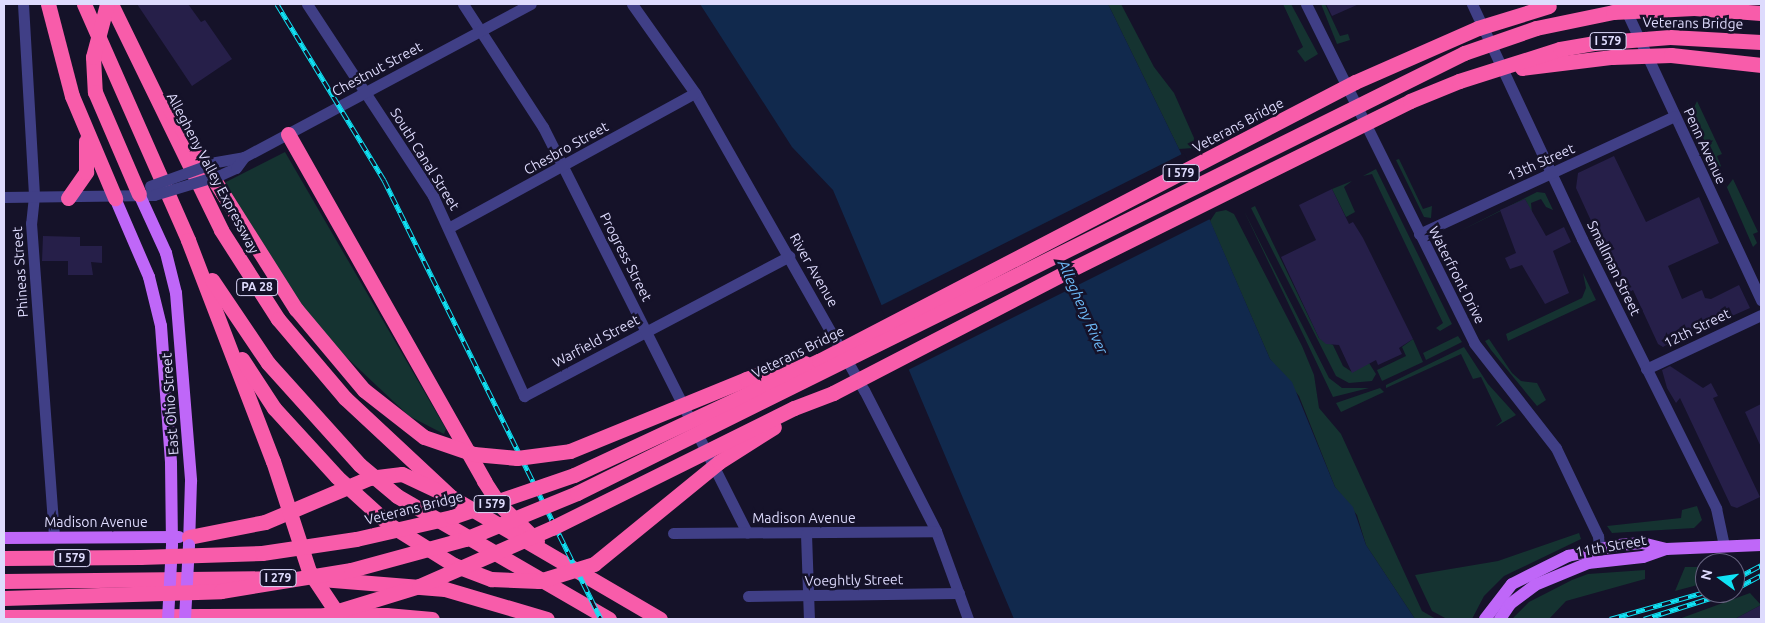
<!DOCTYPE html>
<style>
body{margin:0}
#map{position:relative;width:1765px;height:623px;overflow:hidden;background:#151229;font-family:Ubuntu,sans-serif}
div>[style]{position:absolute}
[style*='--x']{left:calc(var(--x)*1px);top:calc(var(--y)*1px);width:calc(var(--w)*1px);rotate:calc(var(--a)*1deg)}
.green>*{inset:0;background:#153331}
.water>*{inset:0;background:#11294d}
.pier>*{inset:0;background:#151229}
.building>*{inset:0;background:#261f49}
.minor>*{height:11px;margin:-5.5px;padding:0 5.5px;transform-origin:5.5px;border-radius:5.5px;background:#403f86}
.major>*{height:12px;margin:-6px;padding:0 6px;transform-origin:6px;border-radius:6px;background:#bf67f8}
.highway>*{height:15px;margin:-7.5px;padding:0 7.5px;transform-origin:7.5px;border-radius:7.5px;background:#f85caa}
.rail>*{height:5px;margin-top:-2.5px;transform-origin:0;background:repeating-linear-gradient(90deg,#151229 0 9px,#10e2f4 0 18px);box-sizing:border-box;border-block:1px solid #10e2f4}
.minor-bridge>*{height:11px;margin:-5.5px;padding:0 5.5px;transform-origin:5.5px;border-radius:5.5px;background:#403f86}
.major-bridge>*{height:12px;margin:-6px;padding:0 6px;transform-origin:6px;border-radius:6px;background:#bf67f8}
.highway-bridge>*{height:15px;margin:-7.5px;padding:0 7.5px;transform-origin:7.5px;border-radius:7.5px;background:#f85caa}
span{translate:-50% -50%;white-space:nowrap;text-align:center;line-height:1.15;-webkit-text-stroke:5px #151229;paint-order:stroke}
.shield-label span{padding:1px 4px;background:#151229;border:1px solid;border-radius:4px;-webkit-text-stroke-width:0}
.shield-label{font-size:12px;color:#dedbfd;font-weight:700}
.street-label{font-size:14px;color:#dedbfd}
.water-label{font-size:15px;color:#6ebbf9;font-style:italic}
.frame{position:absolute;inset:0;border:5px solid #dedbfd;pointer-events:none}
.north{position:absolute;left:1695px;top:553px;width:50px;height:50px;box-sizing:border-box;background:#151229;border:1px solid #65627e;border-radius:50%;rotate:284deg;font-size:14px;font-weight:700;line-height:20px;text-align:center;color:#dedbfd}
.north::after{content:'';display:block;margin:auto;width:18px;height:22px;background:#10e2f4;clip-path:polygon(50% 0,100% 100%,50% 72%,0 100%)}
</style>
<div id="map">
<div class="green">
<div style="clip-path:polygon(1108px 4px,1121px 4px,1154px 67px,1174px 93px,1194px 138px,1193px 148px,1179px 149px)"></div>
<div style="clip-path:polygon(1283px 4px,1291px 4px,1318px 54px,1305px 62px,1297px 51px,1303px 47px)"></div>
<div style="clip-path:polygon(1321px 4px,1325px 4px,1340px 36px,1348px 34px,1350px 40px,1337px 44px)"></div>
<div style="clip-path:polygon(1685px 97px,1692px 112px,1697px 101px,1722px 154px,1717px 156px,1721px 166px,1717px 169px)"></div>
<div style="clip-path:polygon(285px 152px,446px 429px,444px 434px,409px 416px,328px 340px,300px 304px,224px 183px)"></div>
<div style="clip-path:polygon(1399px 159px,1423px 209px,1432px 206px,1431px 218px,1424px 217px,1396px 160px)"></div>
<div style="clip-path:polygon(1376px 169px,1452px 324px,1440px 331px,1436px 328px,1443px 323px,1372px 174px,1363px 176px)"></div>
<div style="clip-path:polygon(1722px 176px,1727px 187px,1733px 179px,1758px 232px,1753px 234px,1757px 243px,1753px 247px)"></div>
<div style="clip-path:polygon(1352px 181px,1344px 187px,1355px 212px,1346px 217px,1332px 189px)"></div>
<div style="clip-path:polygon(1537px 192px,1545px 193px,1553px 210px,1546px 207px,1541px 199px,1531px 203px,1532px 213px,1525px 199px,1458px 232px)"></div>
<div style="clip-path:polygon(1255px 206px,1319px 338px,1333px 345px,1343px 366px,1352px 372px,1369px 363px,1376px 374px,1372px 381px,1349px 383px,1336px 376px,1251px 208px)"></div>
<div style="clip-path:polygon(1226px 210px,1234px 214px,1302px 346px,1314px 375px,1319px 408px,1341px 434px,1422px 611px,1436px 619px,1415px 619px,1366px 545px,1357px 515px,1335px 487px,1299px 396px,1270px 359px,1210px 221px,1216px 212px)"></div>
<div style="clip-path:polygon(1244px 211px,1329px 378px,1342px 388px,1369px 388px,1333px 397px)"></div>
<div style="clip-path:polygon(1583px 273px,1596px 300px,1508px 341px,1506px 334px,1582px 298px,1586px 288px)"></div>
<div style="clip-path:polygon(1458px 336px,1462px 342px,1426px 360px,1423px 353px)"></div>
<div style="clip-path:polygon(1413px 339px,1423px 362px,1382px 381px,1377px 370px,1406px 356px,1402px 347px)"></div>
<div style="clip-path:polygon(1489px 339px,1512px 373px,1521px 381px,1537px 383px,1546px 400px,1537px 406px,1491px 350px,1485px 341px)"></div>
<div style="clip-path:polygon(1464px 347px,1488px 384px,1516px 415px,1495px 427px,1502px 421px,1481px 377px,1473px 379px,1461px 354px,1386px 388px,1386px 385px)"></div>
<div style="clip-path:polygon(1380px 388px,1384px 392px,1341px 412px,1336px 403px)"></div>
<div style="clip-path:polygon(1697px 506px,1702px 520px,1694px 528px,1612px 533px,1607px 526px,1681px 518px,1682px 510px)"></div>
<div style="clip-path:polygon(1579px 533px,1581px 539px,1504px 576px,1484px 596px,1472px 619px,1447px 619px,1432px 611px,1415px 575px,1498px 561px)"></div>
<div style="clip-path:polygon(1685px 567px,1705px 567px,1705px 583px,1675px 591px)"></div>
<div style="clip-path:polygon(1645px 570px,1645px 579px,1566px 601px,1549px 619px,1512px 619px,1529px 602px,1572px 580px,1588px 574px)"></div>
<div style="clip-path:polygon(1750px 593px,1761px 605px,1735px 619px,1679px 619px)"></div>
</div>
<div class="water">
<div style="clip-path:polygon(700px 4px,1108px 4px,1180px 151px,1270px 359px,1292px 382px,1335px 487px,1353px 507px,1366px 545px,1415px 619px,1014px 619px,833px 190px,792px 147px)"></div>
</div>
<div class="pier">
<div style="clip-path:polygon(1184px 153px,1212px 218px,908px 370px,880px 306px)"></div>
</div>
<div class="building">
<div style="clip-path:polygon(137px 4px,188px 4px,201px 22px,205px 20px,232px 59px,192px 86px)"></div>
<div style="clip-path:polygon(1326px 4px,1359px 4px,1332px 16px)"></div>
<div style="clip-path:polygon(1614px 156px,1646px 222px,1699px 197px,1719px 243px,1668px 266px,1682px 299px,1702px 290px,1705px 298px,1711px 299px,1739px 285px,1750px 308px,1705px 328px,1703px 323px,1663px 347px,1658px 344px,1633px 290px,1625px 295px,1576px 188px,1578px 173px)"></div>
<div style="clip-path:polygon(1332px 189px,1349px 224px,1353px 222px,1363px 238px,1413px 339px,1399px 348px,1402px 354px,1378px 365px,1376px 360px,1352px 373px,1339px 345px,1326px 344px,1319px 338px,1281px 257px,1316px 240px,1299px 205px)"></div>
<div style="clip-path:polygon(1525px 199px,1546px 236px,1564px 227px,1571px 242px,1553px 251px,1569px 293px,1545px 304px,1522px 265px,1510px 269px,1505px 258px,1516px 253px,1500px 210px)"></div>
<div style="clip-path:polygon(43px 236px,80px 237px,80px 246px,102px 246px,102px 263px,91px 262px,93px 275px,68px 275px,68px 261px,42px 261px)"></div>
<div style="clip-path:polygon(1670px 366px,1703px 388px,1711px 383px,1718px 396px,1713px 398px,1760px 497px,1737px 508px,1731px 506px,1680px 398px,1676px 403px,1667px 388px,1662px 370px)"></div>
<div style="clip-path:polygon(1761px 404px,1761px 447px,1745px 412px)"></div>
<div style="clip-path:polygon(1761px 605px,1761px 619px,1735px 619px)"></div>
</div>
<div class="minor">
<div style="--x:23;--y:4;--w:192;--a:86.7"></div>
<div style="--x:34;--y:196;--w:27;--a:96"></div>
<div style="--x:31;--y:223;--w:315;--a:85.8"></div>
<div style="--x:307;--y:4;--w:230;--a:56.7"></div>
<div style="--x:433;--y:196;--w:220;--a:65.5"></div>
<div style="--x:524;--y:396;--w:300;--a:-27.8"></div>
<div style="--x:463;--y:4;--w:147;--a:57"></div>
<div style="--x:543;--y:127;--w:454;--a:63.3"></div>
<div style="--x:632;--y:4;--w:109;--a:54.7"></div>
<div style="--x:695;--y:93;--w:342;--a:60.4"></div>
<div style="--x:864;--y:390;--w:158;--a:62.9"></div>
<div style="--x:936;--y:531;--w:94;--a:70"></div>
<div style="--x:1306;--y:4;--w:378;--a:63.6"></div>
<div style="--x:1474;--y:343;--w:133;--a:52"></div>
<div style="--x:1556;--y:448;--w:98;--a:64.5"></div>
<div style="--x:1598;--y:536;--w:10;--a:84"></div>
<div style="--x:1472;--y:4;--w:259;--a:64.9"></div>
<div style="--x:1582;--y:239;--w:301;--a:63.5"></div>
<div style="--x:1716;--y:508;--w:39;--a:78"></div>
<div style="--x:1623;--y:4;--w:327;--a:65"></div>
<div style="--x:216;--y:162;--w:28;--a:-10"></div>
<div style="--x:220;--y:175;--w:17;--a:-24"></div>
<div style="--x:236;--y:168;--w:14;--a:-54"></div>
<div style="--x:244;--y:157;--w:325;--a:-28.1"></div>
<div style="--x:4;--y:197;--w:150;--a:-0.8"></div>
<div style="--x:450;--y:227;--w:279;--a:-28.7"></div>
<div style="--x:1419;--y:234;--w:281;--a:-24.8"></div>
<div style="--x:1646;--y:369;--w:127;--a:-25.2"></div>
<div style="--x:673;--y:533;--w:263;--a:-0.4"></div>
<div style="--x:806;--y:534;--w:85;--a:88"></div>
<div style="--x:748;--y:596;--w:211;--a:-0.8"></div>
</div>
<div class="major">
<div style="--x:139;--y:194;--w:65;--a:65.4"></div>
<div style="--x:166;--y:253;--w:41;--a:76"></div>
<div style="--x:176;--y:293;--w:189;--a:85.4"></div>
<div style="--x:191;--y:481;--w:64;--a:91.8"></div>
<div style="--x:115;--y:198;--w:86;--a:66.7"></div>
<div style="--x:149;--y:277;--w:50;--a:76.2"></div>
<div style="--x:161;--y:326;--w:137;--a:85.8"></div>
<div style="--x:171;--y:463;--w:82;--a:89.3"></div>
<div style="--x:4;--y:538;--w:175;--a:-0.3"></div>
<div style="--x:1485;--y:619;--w:44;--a:-52.4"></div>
<div style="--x:1512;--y:584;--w:63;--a:-26.6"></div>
<div style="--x:1568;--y:556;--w:52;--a:-12.2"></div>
<div style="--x:1619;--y:545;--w:23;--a:-5"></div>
<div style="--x:1642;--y:543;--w:25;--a:14"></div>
<div style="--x:1500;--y:619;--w:18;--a:-56"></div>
<div style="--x:1510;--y:604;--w:31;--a:-37"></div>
<div style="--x:1535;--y:585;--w:57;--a:-22.5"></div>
<div style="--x:1588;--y:563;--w:55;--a:-6.2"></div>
<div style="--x:1643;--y:557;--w:24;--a:-19"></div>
<div style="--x:1666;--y:549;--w:95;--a:-2.4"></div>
</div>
<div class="highway">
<div style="--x:48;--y:4;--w:95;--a:75.4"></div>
<div style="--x:72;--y:96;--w:111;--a:67.1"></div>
<div style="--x:84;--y:4;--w:258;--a:66.2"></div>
<div style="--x:188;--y:240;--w:237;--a:69"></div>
<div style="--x:111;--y:4;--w:251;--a:64"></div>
<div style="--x:221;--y:230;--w:106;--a:57.4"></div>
<div style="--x:278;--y:319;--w:104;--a:49.7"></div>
<div style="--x:345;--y:398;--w:145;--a:43"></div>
<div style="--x:93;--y:57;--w:35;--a:87"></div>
<div style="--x:95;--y:92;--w:111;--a:66.7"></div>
<div style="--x:170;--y:110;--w:236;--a:57.7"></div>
<div style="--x:296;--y:309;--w:106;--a:50"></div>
<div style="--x:288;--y:134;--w:399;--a:60.5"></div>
<div style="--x:484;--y:481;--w:27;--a:57"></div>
<div style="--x:499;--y:504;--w:53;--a:44.2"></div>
<div style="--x:68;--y:198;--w:32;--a:-55"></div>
<div style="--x:86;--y:172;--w:31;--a:-90"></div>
<div style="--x:212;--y:280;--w:100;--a:56"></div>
<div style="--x:268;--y:363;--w:137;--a:48"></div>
<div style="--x:242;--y:359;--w:59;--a:56.9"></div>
<div style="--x:274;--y:408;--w:93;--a:47.6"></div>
<div style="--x:397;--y:496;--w:245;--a:30.1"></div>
<div style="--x:189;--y:537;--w:77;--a:-11.2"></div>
<div style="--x:265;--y:522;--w:113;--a:-22.9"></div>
<div style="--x:369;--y:478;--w:33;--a:-7"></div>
<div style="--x:402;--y:474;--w:54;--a:25.1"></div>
<div style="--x:451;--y:497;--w:242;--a:30.3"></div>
<div style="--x:4;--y:558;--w:136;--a:-0.4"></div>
<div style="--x:321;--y:579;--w:124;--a:4.6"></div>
<div style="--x:445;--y:589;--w:106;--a:16.4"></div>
<div style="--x:4;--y:581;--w:267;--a:-0.6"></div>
<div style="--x:4;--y:617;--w:382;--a:-0.3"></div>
<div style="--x:386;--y:615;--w:46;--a:5"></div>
</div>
<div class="rail">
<div style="--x:277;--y:4;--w:206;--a:58.7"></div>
<div style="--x:384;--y:180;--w:490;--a:63.7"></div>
<div style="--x:1735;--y:579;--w:30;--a:-28"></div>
<div style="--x:1735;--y:589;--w:30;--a:-28"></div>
<div style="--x:1610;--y:619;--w:99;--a:-15.9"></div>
<div style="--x:1644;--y:619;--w:86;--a:-17.6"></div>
</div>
<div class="minor-bridge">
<div style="--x:150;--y:186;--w:70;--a:-20"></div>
<div style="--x:154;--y:195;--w:69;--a:-16.9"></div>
</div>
<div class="major-bridge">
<div style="--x:168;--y:619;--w:74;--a:-86.9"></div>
<div style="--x:185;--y:619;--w:74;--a:-86.9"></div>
</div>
<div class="highway-bridge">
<div style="--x:93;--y:57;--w:55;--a:-75.2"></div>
<div style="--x:1522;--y:68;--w:91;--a:-7"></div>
<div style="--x:1612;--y:57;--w:59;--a:-1.9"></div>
<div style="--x:1671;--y:55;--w:91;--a:6.3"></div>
<div style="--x:364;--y:390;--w:76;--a:38.1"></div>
<div style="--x:424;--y:437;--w:53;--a:18.8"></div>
<div style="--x:474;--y:454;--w:43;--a:5.3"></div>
<div style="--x:517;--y:458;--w:53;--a:-7.5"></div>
<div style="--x:570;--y:451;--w:190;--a:-22.2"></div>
<div style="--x:746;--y:379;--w:37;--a:-20"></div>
<div style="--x:781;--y:366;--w:24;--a:-7"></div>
<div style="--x:273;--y:461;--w:116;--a:71.9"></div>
<div style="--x:309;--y:571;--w:58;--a:56.3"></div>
<div style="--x:360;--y:465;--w:48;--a:40"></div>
<div style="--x:337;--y:477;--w:72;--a:42.2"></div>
<div style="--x:390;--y:525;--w:75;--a:32"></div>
<div style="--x:454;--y:565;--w:40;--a:21"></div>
<div style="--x:491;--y:579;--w:48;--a:2.4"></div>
<div style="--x:539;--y:581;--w:58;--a:-17.2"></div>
<div style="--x:594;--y:564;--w:161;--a:-39.2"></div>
<div style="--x:719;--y:462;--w:65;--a:-32.5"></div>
<div style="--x:140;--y:557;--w:122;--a:-1.9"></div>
<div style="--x:262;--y:553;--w:95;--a:-8.5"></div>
<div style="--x:356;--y:539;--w:98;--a:-12.9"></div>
<div style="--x:452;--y:517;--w:129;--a:-19"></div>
<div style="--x:574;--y:475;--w:270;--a:-25"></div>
<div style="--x:819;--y:361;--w:604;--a:-27.5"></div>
<div style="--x:1355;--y:82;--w:134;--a:-23.7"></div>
<div style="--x:1478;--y:28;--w:74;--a:-17.2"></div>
<div style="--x:4;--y:598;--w:217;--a:-1.8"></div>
<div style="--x:221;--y:591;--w:132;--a:-9.2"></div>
<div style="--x:351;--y:570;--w:118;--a:-15.2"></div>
<div style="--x:465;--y:539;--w:121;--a:-22.3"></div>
<div style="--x:577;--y:493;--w:990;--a:-26.38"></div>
<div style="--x:1464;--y:53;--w:76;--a:-19.1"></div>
<div style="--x:1536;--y:28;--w:79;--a:-11.7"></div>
<div style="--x:1613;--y:12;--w:81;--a:-2.8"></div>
<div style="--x:1694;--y:8;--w:67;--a:4.3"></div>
<div style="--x:312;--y:619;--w:112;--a:-17.1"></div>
<div style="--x:419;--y:586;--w:145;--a:-23.6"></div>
<div style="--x:552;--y:528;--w:270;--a:-26.4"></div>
<div style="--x:794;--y:408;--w:42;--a:-21"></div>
<div style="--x:833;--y:393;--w:269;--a:-27.4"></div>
<div style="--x:1072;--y:269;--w:377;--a:-26.4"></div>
<div style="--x:1410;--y:101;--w:53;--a:-22.2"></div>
<div style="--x:1459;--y:81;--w:106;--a:-17.6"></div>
<div style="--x:1560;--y:49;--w:34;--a:-10"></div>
<div style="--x:1593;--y:43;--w:77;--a:-4.5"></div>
<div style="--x:1670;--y:37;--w:91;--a:3.1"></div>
</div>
<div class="shield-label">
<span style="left:1608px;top:41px">I 579</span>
<span style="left:1181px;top:173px">I 579</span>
<span style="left:257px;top:287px">PA 28</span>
<span style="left:492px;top:504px">I 579</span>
<span style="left:72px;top:558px">I 579</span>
<span style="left:278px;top:578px">I 279</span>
</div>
<div class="street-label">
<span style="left:1693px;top:23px;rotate:1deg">Veterans Bridge</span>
<span style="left:377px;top:69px;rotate:-28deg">Chestnut Street</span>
<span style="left:1238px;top:125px;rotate:-28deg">Veterans Bridge</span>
<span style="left:1705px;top:146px;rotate:65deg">Penn Avenue</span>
<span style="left:566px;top:148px;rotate:-29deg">Chesbro Street</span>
<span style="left:425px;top:159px;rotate:58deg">South Canal Street</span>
<span style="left:1541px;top:162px;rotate:-24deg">13th Street</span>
<span style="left:213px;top:173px;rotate:62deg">Allegheny Valley Expressway</span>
<span style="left:626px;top:257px;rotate:63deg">Progress Street</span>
<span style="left:1614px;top:268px;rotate:64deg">Smallman Street</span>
<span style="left:814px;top:270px;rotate:60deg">River Avenue</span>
<span style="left:20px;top:272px;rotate:-94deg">Phineas Street</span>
<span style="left:1457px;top:275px;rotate:63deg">Waterfront Drive</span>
<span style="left:1697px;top:328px;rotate:-26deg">12th Street</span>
<span style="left:596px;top:341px;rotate:-28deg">Warfield Street</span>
<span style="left:798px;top:352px;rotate:-26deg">Veterans Bridge</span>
<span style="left:170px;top:404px;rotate:-94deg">East Ohio Street</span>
<span style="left:414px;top:508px;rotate:-14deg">Veterans Bridge</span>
<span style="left:804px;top:518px">Madison Avenue</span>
<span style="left:96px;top:522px">Madison Avenue</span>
<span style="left:1611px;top:546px;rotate:-10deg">11th Street</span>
<span style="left:854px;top:580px;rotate:-1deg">Voeghtly Street</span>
</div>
<div class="water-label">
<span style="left:1083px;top:307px;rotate:66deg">Allegheny River</span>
</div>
<div class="frame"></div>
<div class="north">N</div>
</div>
